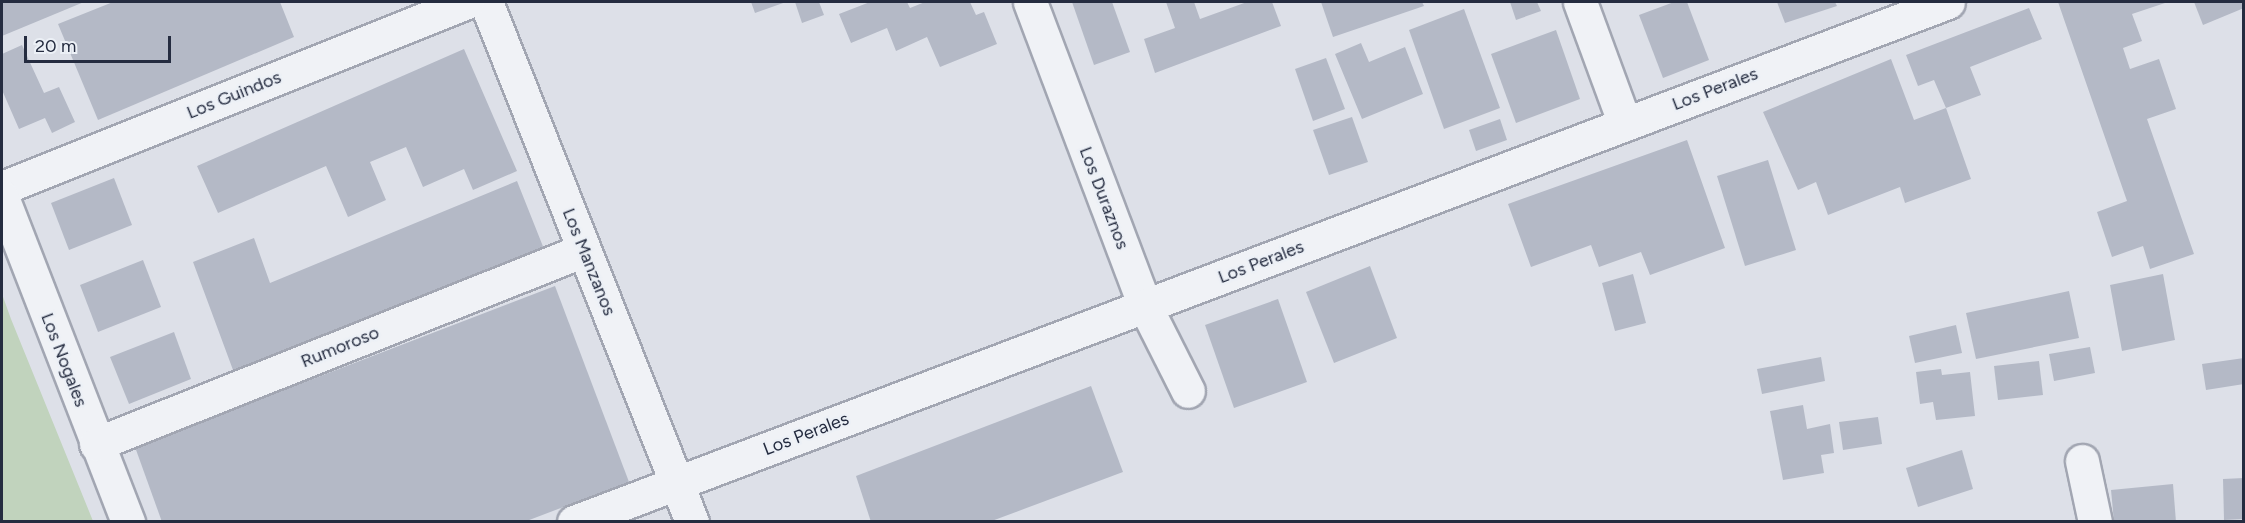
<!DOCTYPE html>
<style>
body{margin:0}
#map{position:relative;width:2245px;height:523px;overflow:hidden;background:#dde0e8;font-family:Figtree,sans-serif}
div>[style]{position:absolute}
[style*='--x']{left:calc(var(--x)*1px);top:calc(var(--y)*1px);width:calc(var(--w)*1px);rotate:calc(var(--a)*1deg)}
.green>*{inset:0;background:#c1d3bd}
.building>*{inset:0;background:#b4b9c6}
.roads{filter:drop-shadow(2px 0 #a2a6b2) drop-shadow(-2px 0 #a2a6b2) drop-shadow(0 2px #a2a6b2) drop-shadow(0 -2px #a2a6b2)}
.minor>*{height:33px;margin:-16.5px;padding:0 16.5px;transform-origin:16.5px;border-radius:16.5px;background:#f0f2f6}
span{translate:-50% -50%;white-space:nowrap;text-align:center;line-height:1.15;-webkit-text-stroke:4.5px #ecf0f6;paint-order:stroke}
.street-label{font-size:18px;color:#252c40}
.frame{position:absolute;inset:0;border:3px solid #252c40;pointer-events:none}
.scale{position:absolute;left:24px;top:36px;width:147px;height:27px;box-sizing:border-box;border:3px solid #252c40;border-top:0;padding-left:8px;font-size:18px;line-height:21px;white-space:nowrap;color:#252c40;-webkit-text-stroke:4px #ecf0f6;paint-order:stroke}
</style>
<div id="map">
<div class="green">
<div style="clip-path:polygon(2px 294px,11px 319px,93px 521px,2px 521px)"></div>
</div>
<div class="building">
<div style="clip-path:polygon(2px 2px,84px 2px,2px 36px)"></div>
<div style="clip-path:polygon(113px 2px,280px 2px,294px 37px,98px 120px,58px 24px)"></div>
<div style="clip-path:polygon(751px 2px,786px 2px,755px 13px)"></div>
<div style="clip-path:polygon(795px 2px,819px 2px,824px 15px,802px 23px)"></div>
<div style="clip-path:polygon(870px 2px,907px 2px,910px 8px,925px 2px,970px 2px,976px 15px,984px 12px,997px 44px,940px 67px,927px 37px,896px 51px,887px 28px,851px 43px,839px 14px)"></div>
<div style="clip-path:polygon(1072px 2px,1112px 2px,1130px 52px,1094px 65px)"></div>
<div style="clip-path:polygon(1166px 2px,1194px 2px,1200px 19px,1247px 2px,1272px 2px,1281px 26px,1155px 73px,1144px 39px,1175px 28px)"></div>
<div style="clip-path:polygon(1321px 2px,1422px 2px,1424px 6px,1333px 37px)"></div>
<div style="clip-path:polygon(1510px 2px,1537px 2px,1541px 11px,1516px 20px)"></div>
<div style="clip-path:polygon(1674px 2px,1687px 2px,1709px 60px,1663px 78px,1639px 15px)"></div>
<div style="clip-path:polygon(1777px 2px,1835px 2px,1837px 6px,1785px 23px)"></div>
<div style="clip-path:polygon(2058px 2px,2168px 2px,2132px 14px,2142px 41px,2123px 48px,2130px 69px,2159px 59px,2176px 109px,2147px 119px,2194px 254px,2150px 269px,2143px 246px,2112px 257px,2097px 212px,2127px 201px)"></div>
<div style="clip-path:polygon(2194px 2px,2244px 2px,2244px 8px,2203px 25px)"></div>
<div style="clip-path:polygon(2029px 8px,2042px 39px,1970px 67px,1981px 95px,1946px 108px,1934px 80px,1918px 86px,1906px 55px)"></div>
<div style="clip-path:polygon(1464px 9px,1500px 108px,1444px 129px,1409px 30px)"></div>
<div style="clip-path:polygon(1556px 30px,1580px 99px,1516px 123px,1491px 54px)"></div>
<div style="clip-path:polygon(1361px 43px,1369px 62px,1405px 47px,1423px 94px,1362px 119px,1335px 54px)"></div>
<div style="clip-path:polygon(22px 45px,44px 93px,59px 87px,75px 122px,52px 133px,45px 118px,19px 129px,2px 90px,2px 54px)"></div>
<div style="clip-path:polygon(464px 49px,517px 171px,473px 190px,464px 169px,423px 187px,406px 147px,370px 162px,386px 200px,348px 217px,326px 166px,218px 213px,197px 166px)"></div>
<div style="clip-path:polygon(1326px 58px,1345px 109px,1313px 121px,1295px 69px)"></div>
<div style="clip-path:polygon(1891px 59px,1914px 120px,1946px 108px,1971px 179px,1905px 203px,1900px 187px,1828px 215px,1816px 182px,1798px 190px,1763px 112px)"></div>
<div style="clip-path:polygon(1352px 117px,1368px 162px,1329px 175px,1313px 130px)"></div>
<div style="clip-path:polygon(1500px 119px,1507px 140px,1476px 151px,1469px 130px)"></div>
<div style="clip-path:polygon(1687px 140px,1725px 248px,1650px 275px,1641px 252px,1599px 267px,1591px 245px,1531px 267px,1508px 204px)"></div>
<div style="clip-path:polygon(1768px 160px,1796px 250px,1745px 266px,1717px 176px)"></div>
<div style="clip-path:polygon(114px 178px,132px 225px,69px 250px,51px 203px)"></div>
<div style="clip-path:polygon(517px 181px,544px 249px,298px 350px,233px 370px,193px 262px,254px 238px,270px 283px)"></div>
<div style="clip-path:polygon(143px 260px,161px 307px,98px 332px,80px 285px)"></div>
<div style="clip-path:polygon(1370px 266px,1397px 338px,1334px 363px,1306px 292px)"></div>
<div style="clip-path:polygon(1633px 274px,1646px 323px,1615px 331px,1602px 283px)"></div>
<div style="clip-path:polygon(2163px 274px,2175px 340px,2122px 351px,2110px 285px)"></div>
<div style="clip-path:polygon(555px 286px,629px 482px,524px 522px,162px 522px,135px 447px)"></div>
<div style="clip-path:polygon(2069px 291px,2079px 338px,1976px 359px,1966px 313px)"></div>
<div style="clip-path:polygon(1278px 299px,1307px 382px,1234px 408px,1205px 325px)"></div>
<div style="clip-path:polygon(1956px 325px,1962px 353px,1915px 363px,1909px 336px)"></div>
<div style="clip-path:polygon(174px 332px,191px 379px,129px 404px,110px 357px)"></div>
<div style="clip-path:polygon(2090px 347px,2095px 373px,2054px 381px,2049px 354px)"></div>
<div style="clip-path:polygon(1821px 357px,1825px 381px,1762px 394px,1757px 369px)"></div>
<div style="clip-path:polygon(2244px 358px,2244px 384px,2206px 390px,2202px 364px)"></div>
<div style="clip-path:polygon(2039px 361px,2043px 395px,1998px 400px,1994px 366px)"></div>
<div style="clip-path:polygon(1941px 369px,1942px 375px,1970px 372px,1975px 416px,1936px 420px,1933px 402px,1920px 404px,1916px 372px)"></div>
<div style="clip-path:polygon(1091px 386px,1123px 472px,989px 522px,871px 522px,856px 476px)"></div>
<div style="clip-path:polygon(1803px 405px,1807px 429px,1830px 424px,1834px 453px,1821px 455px,1824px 473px,1783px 480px,1770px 411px)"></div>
<div style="clip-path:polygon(1878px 417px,1882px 444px,1843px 450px,1839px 422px)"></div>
<div style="clip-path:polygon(1962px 450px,1973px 489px,1918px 507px,1906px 468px)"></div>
<div style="clip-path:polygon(2244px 478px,2244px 519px,2224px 520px,2223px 479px)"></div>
<div style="clip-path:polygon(2173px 484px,2176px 522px,2114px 522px,2111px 490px)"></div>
</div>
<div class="roads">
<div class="minor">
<div style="--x:486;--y:2;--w:559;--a:68.39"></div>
<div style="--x:1030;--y:2;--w:325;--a:69.3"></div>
<div style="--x:1145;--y:306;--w:95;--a:63.2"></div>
<div style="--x:1580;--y:2;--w:130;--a:69.8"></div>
<div style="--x:2;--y:188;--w:501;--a:-21.8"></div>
<div style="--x:2;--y:197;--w:349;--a:68.8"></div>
<div style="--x:96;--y:444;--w:525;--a:-21.68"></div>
<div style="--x:2082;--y:461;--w:62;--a:78"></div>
<div style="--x:574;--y:522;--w:1469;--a:-20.73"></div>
</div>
</div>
<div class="street-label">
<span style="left:1715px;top:89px;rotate:-21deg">Los Perales</span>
<span style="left:234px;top:95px;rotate:-22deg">Los Guindos</span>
<span style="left:1104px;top:198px;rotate:69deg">Los Duraznos</span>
<span style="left:589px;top:262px;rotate:68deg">Los Manzanos</span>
<span style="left:1261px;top:262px;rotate:-21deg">Los Perales</span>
<span style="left:340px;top:347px;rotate:-22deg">Rumoroso</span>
<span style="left:64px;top:360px;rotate:69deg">Los Nogales</span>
<span style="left:806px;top:434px;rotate:-21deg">Los Perales</span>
</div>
<div class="frame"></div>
<div class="scale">20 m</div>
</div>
